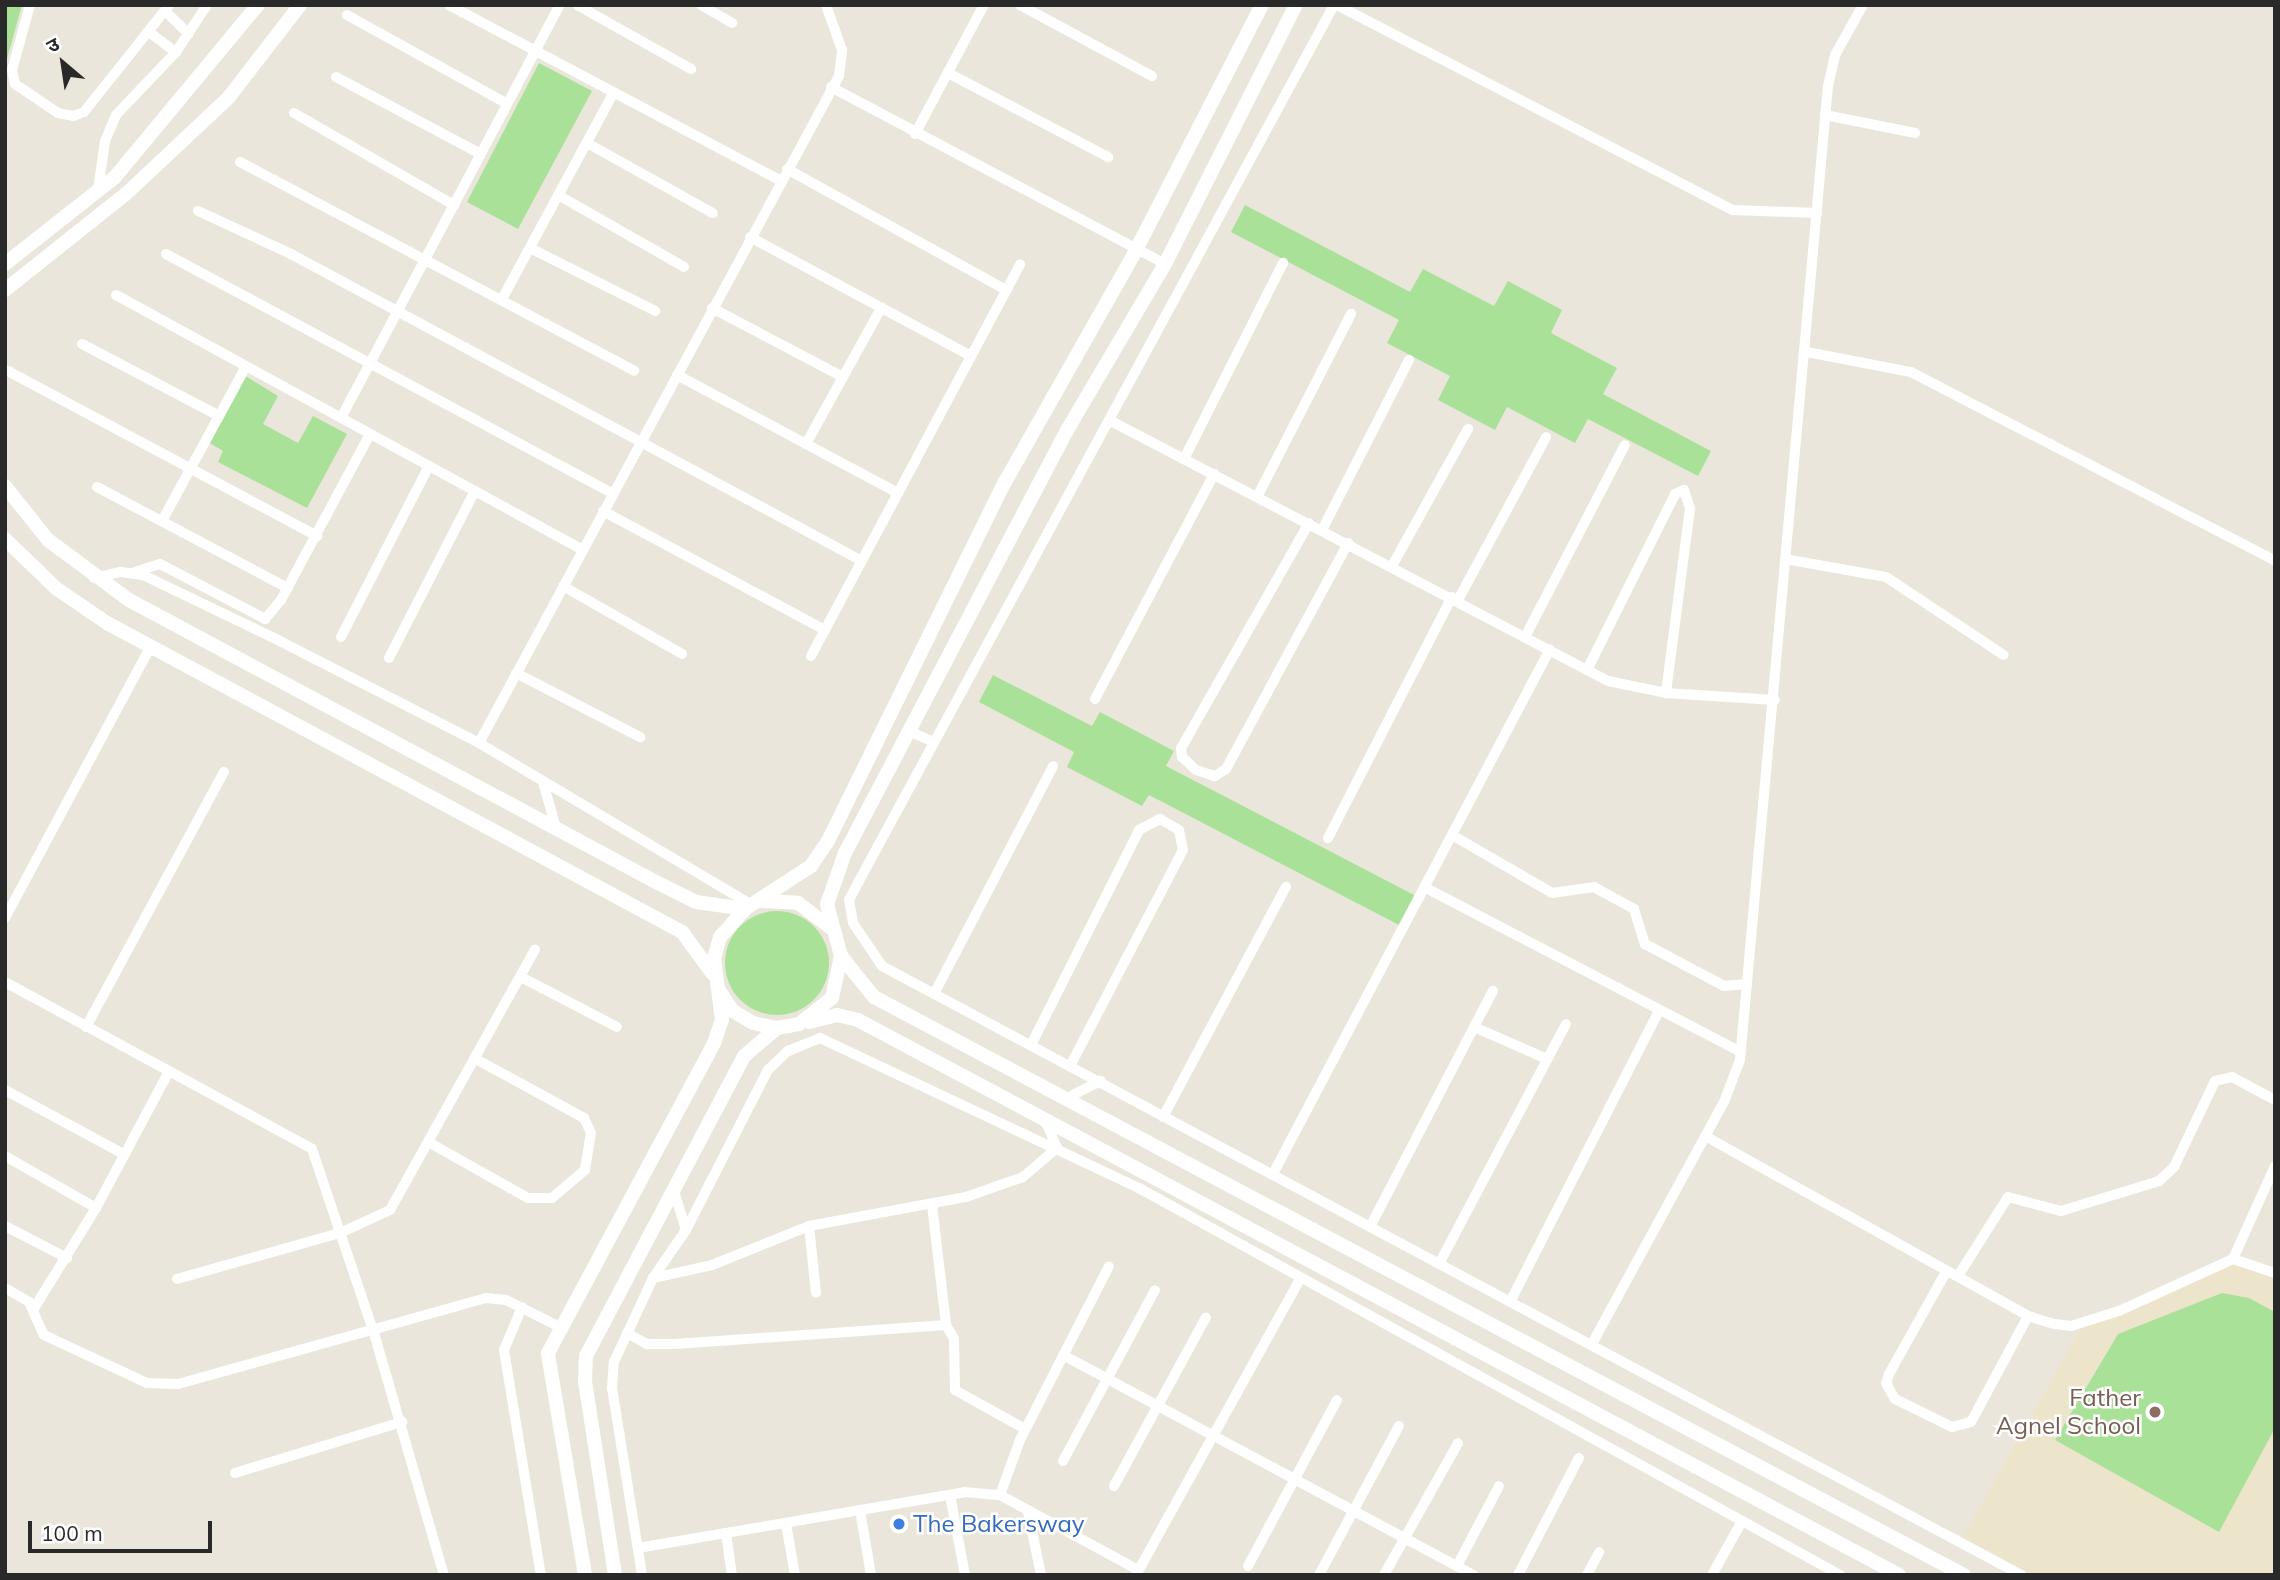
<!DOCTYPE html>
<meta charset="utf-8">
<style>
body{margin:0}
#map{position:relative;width:2280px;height:1580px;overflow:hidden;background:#ebe6db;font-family:Mulish,"Noto Sans Devanagari",sans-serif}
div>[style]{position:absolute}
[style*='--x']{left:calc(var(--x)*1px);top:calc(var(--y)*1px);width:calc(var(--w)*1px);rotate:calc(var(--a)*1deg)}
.education>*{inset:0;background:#ede5cb}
.green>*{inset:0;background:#a9e199}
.round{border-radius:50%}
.street>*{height:10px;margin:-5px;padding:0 5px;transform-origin:5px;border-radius:5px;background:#fff}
.secondary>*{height:14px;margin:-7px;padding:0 7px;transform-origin:7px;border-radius:7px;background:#fff}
.dots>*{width:19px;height:19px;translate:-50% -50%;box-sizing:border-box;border:4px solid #fff;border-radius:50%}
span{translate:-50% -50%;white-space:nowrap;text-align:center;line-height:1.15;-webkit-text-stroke:5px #fff;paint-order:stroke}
.education-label{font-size:24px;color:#785e54}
.right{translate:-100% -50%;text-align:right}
.shop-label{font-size:24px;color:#366cbe}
.left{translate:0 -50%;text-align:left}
.frame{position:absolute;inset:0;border:7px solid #292929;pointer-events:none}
.north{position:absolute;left:28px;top:28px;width:70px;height:70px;-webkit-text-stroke:5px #fff;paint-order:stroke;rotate:331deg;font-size:19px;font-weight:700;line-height:28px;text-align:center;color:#292929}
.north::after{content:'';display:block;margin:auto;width:24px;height:32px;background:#292929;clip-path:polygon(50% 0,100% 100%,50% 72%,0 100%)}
.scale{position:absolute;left:28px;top:1521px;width:184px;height:32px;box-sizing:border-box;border:4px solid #292929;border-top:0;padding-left:9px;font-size:21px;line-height:24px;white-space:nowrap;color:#292929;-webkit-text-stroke:5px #fff;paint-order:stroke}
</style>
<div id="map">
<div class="education">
<div style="clip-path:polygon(2232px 1264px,2275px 1279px,2275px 1575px,2033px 1575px,1963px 1537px,2082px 1326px)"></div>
</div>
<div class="green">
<div style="clip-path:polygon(5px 5px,22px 5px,5px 66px)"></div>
<div style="clip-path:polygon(539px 63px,592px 91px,518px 229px,467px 202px)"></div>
<div style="clip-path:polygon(1245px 205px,1410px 292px,1423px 269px,1494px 306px,1508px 281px,1562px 310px,1551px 333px,1617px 368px,1603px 394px,1711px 451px,1698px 476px,1588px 419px,1575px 443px,1507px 407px,1495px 430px,1438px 400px,1450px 376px,1387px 343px,1399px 320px,1231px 232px)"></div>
<div style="clip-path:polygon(244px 375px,278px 396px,263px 424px,298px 443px,313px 416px,347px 434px,307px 508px,218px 462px,223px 451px,208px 442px)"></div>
<div style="clip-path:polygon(993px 675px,1092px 726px,1100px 712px,1174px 751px,1166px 766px,1416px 896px,1401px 926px,1149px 795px,1142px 806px,1067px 767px,1074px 752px,979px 702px)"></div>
<div class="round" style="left:725px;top:911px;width:104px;height:104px"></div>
<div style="clip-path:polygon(2222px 1293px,2249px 1298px,2275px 1312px,2275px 1428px,2219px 1532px,2055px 1440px,2118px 1334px)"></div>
</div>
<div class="street">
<div style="--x:30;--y:5;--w:67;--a:105.5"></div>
<div style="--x:12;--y:70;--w:14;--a:78"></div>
<div style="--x:15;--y:84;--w:52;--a:34"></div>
<div style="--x:58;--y:113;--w:15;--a:11"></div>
<div style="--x:73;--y:116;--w:12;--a:-20"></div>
<div style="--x:84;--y:112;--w:137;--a:-51.5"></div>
<div style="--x:449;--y:5;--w:376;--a:27.9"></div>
<div style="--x:577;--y:5;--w:131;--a:29.3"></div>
<div style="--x:701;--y:5;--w:36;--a:30"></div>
<div style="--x:1020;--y:5;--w:150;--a:28.3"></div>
<div style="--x:1334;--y:5;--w:996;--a:118.47"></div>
<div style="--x:859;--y:881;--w:21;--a:118"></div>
<div style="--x:849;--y:900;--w:23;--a:80"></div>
<div style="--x:853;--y:923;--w:52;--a:56"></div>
<div style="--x:882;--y:966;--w:1292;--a:28.13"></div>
<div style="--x:1337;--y:5;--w:446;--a:27.4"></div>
<div style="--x:1733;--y:210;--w:84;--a:2"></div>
<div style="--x:165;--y:11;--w:33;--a:44"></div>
<div style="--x:347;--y:15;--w:182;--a:29"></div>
<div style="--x:149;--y:32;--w:34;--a:37"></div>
<div style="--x:948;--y:73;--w:181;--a:27.7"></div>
<div style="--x:336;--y:77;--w:164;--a:28"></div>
<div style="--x:831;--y:87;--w:378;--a:27.9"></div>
<div style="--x:294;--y:113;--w:185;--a:29.9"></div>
<div style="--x:1825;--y:115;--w:92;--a:11.3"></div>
<div style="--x:915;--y:134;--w:146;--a:-61.9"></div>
<div style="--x:587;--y:143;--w:144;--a:29.1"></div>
<div style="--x:240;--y:162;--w:446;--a:27.9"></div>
<div style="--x:787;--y:169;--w:250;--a:28.9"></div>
<div style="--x:98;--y:190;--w:49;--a:-81.9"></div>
<div style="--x:105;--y:141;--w:28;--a:-67"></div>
<div style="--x:116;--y:115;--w:87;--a:-46.4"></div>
<div style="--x:176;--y:52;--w:56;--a:-56.6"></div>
<div style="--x:558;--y:195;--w:145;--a:29.7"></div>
<div style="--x:198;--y:211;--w:102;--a:24.8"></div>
<div style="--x:291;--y:254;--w:648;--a:28.26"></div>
<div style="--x:750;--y:237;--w:251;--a:28.3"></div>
<div style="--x:530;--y:248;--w:140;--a:26.7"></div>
<div style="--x:166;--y:254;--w:506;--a:28.19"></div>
<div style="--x:116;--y:295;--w:532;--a:28.64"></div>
<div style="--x:502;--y:299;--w:235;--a:-61.6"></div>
<div style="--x:712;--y:308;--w:148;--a:27.8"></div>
<div style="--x:82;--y:344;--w:155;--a:27.7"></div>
<div style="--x:1807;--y:352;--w:106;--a:10.9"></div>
<div style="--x:1911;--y:372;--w:410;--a:27.4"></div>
<div style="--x:6;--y:370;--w:353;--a:28.1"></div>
<div style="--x:677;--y:375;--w:251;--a:28.1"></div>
<div style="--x:341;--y:418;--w:467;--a:-62.1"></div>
<div style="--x:1109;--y:420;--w:563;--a:27.61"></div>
<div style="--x:1608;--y:681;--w:59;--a:11.7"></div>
<div style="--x:1666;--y:693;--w:109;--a:3.7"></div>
<div style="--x:806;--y:444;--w:155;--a:-61.1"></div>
<div style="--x:1184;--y:459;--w:220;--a:-63.2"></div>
<div style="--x:97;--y:487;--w:216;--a:27.9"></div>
<div style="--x:1257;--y:497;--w:206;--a:-62.8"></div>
<div style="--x:603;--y:511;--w:252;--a:28.2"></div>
<div style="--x:162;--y:521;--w:176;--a:-61.5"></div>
<div style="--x:1309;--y:523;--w:259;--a:119.6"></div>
<div style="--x:1181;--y:748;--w:9;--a:84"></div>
<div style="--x:1182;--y:757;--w:19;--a:43"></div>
<div style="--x:1196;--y:770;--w:20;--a:18"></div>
<div style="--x:1215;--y:776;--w:13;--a:-32"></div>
<div style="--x:1226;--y:769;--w:257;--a:-61.6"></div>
<div style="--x:1322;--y:530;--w:191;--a:-62.9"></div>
<div style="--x:1785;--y:559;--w:103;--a:10.1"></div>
<div style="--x:1886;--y:577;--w:141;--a:33.5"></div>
<div style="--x:1392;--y:566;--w:157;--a:-61"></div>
<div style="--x:135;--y:572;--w:26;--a:-18"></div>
<div style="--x:160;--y:564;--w:119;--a:27.6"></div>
<div style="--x:265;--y:619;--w:25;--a:-50"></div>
<div style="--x:281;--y:600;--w:188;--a:-61.8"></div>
<div style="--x:94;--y:578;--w:28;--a:-13"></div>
<div style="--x:121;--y:572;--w:22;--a:8"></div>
<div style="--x:143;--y:575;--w:143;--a:25.7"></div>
<div style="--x:272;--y:637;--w:233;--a:27.1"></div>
<div style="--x:479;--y:743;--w:317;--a:30.7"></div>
<div style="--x:563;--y:586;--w:137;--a:29.7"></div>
<div style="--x:1458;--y:600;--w:185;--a:-61.6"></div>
<div style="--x:1526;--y:635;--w:214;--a:-62.5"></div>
<div style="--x:341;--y:637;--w:192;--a:-62.8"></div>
<div style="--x:811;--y:656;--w:444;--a:-61.9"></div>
<div style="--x:389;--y:658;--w:188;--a:-62.8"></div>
<div style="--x:1587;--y:670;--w:197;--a:-63.4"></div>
<div style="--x:1675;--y:494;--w:10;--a:-24"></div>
<div style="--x:1684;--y:490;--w:19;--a:72"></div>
<div style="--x:1690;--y:508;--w:187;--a:97.4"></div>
<div style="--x:516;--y:673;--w:140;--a:27.3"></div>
<div style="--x:1095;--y:699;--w:255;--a:-62.1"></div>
<div style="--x:909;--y:731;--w:27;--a:24"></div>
<div style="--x:479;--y:743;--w:758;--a:-61.64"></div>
<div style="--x:839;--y:76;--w:26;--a:-83"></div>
<div style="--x:842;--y:50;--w:48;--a:-109.6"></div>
<div style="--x:543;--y:782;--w:48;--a:74.2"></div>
<div style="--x:1452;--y:835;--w:116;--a:30.1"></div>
<div style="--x:1552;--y:893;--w:42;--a:-8.1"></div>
<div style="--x:1594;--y:887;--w:46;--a:28.8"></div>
<div style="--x:1634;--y:909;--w:37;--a:73"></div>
<div style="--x:1645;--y:944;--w:89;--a:28"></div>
<div style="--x:1724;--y:986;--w:23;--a:-5"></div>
<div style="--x:1328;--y:838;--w:271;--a:-62.8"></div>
<div style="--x:1424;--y:887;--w:357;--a:27.5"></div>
<div style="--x:5;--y:918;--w:309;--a:-61.8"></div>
<div style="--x:521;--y:977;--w:108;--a:27.5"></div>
<div style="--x:5;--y:982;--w:349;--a:28.5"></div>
<div style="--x:312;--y:1149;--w:194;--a:71.4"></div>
<div style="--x:374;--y:1333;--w:252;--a:73.9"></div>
<div style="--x:934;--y:994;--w:257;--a:-62.4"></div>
<div style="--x:86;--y:1027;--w:290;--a:-61.6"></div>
<div style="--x:1474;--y:1027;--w:80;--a:23.7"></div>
<div style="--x:1031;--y:1045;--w:241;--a:-63.3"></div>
<div style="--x:1139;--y:830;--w:24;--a:-28"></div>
<div style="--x:1160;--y:819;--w:22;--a:30"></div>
<div style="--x:1179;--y:830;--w:20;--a:79"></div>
<div style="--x:1183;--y:850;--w:244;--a:117.6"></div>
<div style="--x:5;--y:1090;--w:136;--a:28.4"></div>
<div style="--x:1067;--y:1098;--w:38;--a:-27"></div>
<div style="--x:1163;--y:1117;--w:261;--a:-61.9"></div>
<div style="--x:1705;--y:1136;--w:370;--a:29.1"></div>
<div style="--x:2028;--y:1316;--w:28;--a:17"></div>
<div style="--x:2055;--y:1324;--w:16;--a:7"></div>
<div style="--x:2071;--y:1326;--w:50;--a:-17.4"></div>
<div style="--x:2119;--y:1311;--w:125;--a:-24.5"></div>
<div style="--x:2233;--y:1259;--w:44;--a:18.4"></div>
<div style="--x:430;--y:1143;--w:112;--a:29.3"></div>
<div style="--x:528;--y:1198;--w:24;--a:0"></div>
<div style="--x:552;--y:1198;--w:43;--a:-40.3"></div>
<div style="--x:585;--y:1170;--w:37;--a:-81"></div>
<div style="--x:591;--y:1133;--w:17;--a:-115"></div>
<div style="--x:584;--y:1118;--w:123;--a:-151.4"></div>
<div style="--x:5;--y:1156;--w:105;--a:29.7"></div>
<div style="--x:1274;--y:1172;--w:591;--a:-62.18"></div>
<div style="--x:673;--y:1188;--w:44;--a:72.8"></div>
<div style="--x:932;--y:1205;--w:121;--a:83.3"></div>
<div style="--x:1371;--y:1225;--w:264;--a:-62.5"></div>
<div style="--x:5;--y:1226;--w:70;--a:27.3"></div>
<div style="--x:809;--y:1226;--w:67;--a:84"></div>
<div style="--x:2233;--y:1259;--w:102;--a:-65.7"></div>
<div style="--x:1440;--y:1262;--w:269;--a:-62.1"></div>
<div style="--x:1946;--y:1272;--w:117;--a:119.2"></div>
<div style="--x:1889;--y:1374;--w:9;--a:108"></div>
<div style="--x:1886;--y:1383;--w:18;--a:61"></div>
<div style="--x:1895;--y:1399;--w:64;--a:26.2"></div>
<div style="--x:1952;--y:1427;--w:20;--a:-15"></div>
<div style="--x:1971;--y:1422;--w:120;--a:-61.7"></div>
<div style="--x:1958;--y:1276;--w:93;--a:-57.7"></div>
<div style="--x:2008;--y:1197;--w:55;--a:14.8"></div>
<div style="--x:2061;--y:1211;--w:102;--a:-17"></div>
<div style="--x:2159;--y:1181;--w:21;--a:-43"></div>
<div style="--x:2174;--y:1167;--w:95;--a:-64.5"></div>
<div style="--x:2215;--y:1081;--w:17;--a:-13"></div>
<div style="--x:2232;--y:1077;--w:49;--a:28.1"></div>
<div style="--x:653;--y:1278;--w:60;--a:-12.4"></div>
<div style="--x:712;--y:1265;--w:105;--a:-21.9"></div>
<div style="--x:809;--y:1226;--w:160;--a:-10.5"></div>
<div style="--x:966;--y:1197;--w:60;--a:-19.3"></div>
<div style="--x:1023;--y:1177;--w:45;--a:-40.5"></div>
<div style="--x:1057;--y:1148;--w:30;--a:-113"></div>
<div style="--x:177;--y:1279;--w:169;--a:-15.8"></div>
<div style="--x:340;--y:1233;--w:55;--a:-24.7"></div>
<div style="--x:390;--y:1210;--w:298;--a:-60.9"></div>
<div style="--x:5;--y:1288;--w:28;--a:30"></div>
<div style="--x:29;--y:1302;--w:36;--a:66"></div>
<div style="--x:44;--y:1335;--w:114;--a:25"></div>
<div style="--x:147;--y:1383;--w:31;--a:2"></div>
<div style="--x:178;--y:1384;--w:320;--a:-15.6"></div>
<div style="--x:486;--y:1298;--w:20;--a:6"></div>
<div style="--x:506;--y:1300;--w:58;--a:26.6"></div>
<div style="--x:1511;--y:1300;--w:325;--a:-62.9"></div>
<div style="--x:522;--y:1307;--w:47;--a:112.7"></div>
<div style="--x:504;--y:1350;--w:228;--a:80.7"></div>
<div style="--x:33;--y:1310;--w:120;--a:-58.3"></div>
<div style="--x:96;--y:1208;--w:153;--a:-61.9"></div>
<div style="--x:627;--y:1333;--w:23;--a:29"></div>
<div style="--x:647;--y:1344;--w:28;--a:0"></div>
<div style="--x:675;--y:1344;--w:272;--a:-4"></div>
<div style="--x:946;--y:1325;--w:16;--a:60"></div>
<div style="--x:954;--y:1339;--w:51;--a:88.9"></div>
<div style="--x:955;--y:1390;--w:80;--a:29.1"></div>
<div style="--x:1593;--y:1342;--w:273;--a:-61.4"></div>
<div style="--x:1724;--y:1102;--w:45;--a:-69.1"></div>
<div style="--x:1740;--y:1060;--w:978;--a:-84.84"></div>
<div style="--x:1828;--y:86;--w:32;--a:-77"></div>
<div style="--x:1835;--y:55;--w:57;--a:-60.8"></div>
<div style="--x:1063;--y:1355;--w:466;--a:28.2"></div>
<div style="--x:1063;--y:1461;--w:194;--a:-61.7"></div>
<div style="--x:235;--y:1473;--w:175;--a:-17"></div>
<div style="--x:1114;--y:1486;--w:192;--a:-61.4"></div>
<div style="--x:950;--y:1495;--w:81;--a:79.4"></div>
<div style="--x:1000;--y:1495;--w:59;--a:-70"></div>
<div style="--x:1020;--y:1440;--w:195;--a:-62.9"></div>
<div style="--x:860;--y:1510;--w:66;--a:80.4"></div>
<div style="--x:1028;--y:1512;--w:64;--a:78.3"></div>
<div style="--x:786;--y:1524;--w:52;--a:80"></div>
<div style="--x:726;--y:1533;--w:42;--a:81.9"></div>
<div style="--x:638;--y:1548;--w:331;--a:-9.7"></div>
<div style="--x:964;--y:1492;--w:36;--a:5"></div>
<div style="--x:1000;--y:1495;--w:157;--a:28.5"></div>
<div style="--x:1248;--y:1566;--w:188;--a:-61.8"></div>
<div style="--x:1457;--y:1566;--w:90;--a:-62.3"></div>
<div style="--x:642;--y:1575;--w:189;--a:-99.1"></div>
<div style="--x:612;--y:1388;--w:26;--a:-86"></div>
<div style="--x:614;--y:1362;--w:93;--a:-65.1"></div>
<div style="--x:653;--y:1278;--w:58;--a:-55.5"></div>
<div style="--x:686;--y:1230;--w:180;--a:-62.9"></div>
<div style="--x:768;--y:1070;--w:28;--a:-44"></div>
<div style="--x:788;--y:1051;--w:35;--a:-22"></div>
<div style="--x:820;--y:1038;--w:353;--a:25.2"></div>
<div style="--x:1139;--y:1188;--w:801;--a:28.9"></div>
<div style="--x:1136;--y:1575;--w:338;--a:-61"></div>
<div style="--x:1319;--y:1575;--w:169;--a:-61.8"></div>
<div style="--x:1384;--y:1575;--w:151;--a:-60.7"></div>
<div style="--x:1518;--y:1575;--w:132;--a:-62.5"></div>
<div style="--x:1587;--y:1575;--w:26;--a:-62"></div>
<div style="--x:1712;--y:1575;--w:62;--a:-60.9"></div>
</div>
<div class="secondary">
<div style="--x:5;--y:264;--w:140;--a:-38.3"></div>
<div style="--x:115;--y:177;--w:224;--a:-50.3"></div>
<div style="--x:5;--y:290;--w:157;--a:-38.5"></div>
<div style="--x:128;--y:192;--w:139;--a:-43.2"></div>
<div style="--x:229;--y:97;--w:116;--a:-52.3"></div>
<div style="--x:5;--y:486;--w:69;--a:51.5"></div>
<div style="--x:48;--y:540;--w:101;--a:36.5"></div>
<div style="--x:129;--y:600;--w:600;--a:28.15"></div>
<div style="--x:658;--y:883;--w:42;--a:26.6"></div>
<div style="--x:696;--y:902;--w:49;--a:8.1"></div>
<div style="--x:5;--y:539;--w:72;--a:43.9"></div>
<div style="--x:57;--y:589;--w:60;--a:34.2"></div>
<div style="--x:107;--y:623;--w:653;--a:28.25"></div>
<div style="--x:682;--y:932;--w:52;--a:53.6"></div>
<div style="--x:763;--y:901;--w:35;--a:3"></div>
<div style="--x:798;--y:903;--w:41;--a:37.1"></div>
<div style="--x:841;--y:956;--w:53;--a:51.2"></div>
<div style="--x:874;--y:997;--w:1234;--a:27.94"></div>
<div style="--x:720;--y:992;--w:23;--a:56"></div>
<div style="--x:733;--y:1011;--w:23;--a:31"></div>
<div style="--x:753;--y:1023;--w:25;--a:12"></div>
<div style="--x:777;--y:1028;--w:22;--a:-10"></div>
<div style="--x:799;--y:1024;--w:42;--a:-38.2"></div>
<div style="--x:832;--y:998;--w:43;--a:-77.9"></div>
<div style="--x:841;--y:956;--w:54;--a:-105.1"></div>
<div style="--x:827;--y:904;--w:54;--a:-70.6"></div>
<div style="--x:845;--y:853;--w:475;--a:-62.3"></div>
<div style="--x:1066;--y:432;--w:195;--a:-59.5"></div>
<div style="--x:1165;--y:264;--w:290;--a:-63.2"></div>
<div style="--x:809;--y:1022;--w:29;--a:-14"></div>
<div style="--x:837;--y:1015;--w:22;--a:13"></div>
<div style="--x:858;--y:1020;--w:1180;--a:28.06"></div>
<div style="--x:585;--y:1575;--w:225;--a:-99.5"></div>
<div style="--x:548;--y:1353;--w:352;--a:-61.8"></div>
<div style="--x:714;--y:1043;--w:24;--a:-71"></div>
<div style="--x:722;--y:1020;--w:63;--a:-97.4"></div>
<div style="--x:714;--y:958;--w:22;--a:-74"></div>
<div style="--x:720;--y:937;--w:38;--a:-48"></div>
<div style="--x:745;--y:909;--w:79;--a:-33.1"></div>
<div style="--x:811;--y:866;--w:30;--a:-56"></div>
<div style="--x:828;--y:841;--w:400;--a:-63.8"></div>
<div style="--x:1005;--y:482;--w:266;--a:-60.5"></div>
<div style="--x:1136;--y:250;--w:276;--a:-62.8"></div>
<div style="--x:615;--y:1575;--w:195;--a:-98.8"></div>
<div style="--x:585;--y:1382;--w:26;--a:-88"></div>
<div style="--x:586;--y:1356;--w:339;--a:-62.2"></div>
<div style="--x:744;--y:1056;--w:43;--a:-40.3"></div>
</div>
<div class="dots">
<div style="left:2155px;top:1412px;background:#8d6e63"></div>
<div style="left:899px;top:1524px;background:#3f7fe0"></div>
</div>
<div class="education-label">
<span class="right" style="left:2141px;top:1412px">Father<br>Agnel School</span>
</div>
<div class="shop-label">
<span class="left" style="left:913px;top:1524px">The Bakersway</span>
</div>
<div class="frame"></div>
<div class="north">उ</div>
<div class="scale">100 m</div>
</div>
